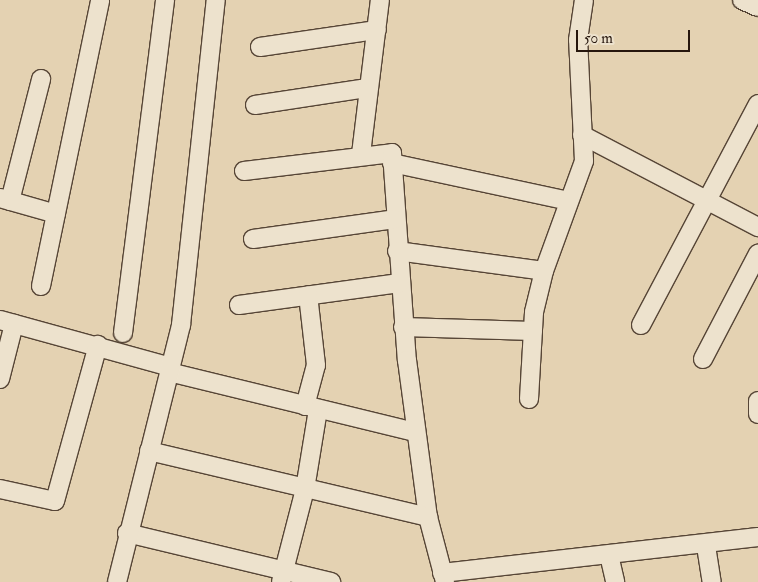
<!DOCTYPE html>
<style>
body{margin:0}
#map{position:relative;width:758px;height:582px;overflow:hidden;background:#e4d2b2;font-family:"IM FELL Double Pica",serif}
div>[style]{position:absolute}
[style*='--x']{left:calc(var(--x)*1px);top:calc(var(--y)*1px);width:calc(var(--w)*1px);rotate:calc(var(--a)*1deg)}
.roads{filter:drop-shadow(1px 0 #564536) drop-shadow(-1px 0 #564536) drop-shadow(0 1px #564536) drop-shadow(0 -1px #564536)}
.minor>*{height:18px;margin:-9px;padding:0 9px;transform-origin:9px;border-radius:9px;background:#ede2cd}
span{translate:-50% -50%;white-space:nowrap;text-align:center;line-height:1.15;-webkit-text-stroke:4px #ede2cd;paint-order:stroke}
.scale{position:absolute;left:576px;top:30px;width:114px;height:22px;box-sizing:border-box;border:2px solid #26160d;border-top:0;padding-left:6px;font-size:15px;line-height:18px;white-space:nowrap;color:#26160d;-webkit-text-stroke:4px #ede2cd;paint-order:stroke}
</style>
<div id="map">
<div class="roads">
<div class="minor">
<div style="--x:742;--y:0;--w:17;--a:24"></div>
<div style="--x:260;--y:47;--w:118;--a:-8.3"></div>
<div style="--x:255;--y:105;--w:114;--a:-8.6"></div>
<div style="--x:582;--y:135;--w:199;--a:27.6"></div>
<div style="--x:361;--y:154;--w:155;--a:-83"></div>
<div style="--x:392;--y:163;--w:181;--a:12.1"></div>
<div style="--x:244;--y:171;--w:149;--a:-6.9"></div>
<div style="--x:392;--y:153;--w:208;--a:85.9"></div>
<div style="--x:407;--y:360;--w:158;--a:82.4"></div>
<div style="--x:428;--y:517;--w:67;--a:75.3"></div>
<div style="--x:0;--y:198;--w:58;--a:15.9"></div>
<div style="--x:10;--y:201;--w:126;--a:-75.7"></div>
<div style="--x:253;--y:239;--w:143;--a:-8"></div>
<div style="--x:397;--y:251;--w:148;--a:7.7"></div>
<div style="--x:41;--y:286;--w:292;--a:-78.3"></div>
<div style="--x:239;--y:305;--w:162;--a:-7.8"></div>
<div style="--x:0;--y:320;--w:177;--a:15.4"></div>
<div style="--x:641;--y:325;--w:250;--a:-62.1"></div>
<div style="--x:403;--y:327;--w:130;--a:1.8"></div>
<div style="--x:123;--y:333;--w:336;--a:-82.8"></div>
<div style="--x:703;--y:359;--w:119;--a:-62.4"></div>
<div style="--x:169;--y:372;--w:254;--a:13.7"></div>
<div style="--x:0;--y:379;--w:57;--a:-75.7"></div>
<div style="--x:529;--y:399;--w:87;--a:-86.7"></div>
<div style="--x:534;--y:312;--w:42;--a:-76.3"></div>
<div style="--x:544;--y:271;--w:117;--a:-70"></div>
<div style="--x:584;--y:161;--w:121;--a:-92.8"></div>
<div style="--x:578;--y:40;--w:40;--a:-81.5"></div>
<div style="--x:758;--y:401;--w:13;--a:90"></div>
<div style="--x:305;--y:406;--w:42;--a:-75"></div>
<div style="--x:316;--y:365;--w:70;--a:-96.5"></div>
<div style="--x:149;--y:451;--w:287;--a:13.3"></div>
<div style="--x:0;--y:489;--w:56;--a:12.3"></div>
<div style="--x:55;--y:501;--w:162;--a:-74.6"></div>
<div style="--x:127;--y:533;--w:210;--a:13.5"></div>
<div style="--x:706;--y:546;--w:36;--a:81"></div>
<div style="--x:609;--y:555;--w:28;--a:77"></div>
<div style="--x:442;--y:573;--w:318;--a:-6.5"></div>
<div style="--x:117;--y:582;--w:265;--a:-76"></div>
<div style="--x:181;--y:325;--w:327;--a:-83.9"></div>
<div style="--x:281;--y:582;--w:96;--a:-75.5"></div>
<div style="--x:305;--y:489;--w:80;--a:-80.7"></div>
</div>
</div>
<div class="scale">50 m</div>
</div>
